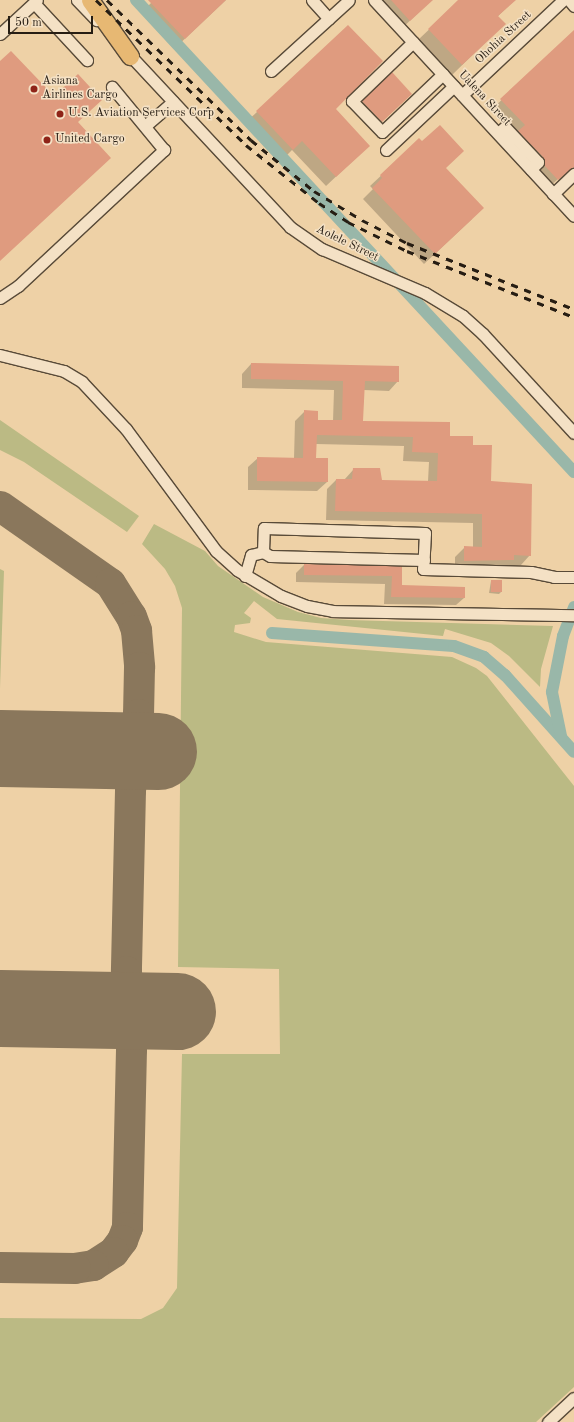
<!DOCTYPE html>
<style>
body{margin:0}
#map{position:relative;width:574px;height:1422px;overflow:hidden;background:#eed1a6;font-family:"Old Standard TT",serif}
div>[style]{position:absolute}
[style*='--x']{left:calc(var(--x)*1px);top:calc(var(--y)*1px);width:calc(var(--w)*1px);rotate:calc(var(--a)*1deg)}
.green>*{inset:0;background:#bbba84}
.shadow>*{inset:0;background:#0003}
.canal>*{height:12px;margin:-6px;padding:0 6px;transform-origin:6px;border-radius:6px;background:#99b7a9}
.taxiway>*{height:31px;margin:-15.5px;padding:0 15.5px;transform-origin:15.5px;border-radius:15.5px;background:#8a775c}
.runway>*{height:77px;margin:-38.5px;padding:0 38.5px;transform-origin:38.5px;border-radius:38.5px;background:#8a775c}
.building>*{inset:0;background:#df9b7f}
.roads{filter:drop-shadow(1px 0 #584a38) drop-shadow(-1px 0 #584a38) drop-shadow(0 1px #584a38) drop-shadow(0 -1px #584a38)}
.minor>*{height:11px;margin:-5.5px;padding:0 5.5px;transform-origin:5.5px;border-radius:5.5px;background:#f4e1c5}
.highway>*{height:17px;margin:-8.5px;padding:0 8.5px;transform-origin:8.5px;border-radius:8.5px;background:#e7b873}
.rail>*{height:3px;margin-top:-1.5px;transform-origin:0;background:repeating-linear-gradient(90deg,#261d13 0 7px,transparent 0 14px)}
.dots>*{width:11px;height:11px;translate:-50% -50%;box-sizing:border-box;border:2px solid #f4e1c5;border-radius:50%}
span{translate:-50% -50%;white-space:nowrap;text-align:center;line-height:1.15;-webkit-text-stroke:3px #f4e1c5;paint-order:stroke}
.street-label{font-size:12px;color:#261d13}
.poi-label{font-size:12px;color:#261d13}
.left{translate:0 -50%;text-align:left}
.scale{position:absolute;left:8px;top:16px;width:85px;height:18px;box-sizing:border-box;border:2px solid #261d13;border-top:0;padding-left:5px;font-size:12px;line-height:14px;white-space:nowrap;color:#261d13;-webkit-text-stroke:3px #f4e1c5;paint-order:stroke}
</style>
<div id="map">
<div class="green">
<div style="clip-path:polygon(0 420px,139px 516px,127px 532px,24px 462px,0 450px)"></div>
<div style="clip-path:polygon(154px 524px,205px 551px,218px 566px,263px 597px,298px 612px,321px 618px,349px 620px,553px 626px,541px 669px,540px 687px,509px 656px,491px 643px,445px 629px,443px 636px,277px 619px,254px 601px,244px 613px,251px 618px,250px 623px,235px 625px,234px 632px,266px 642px,452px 657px,476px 668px,487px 676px,574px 786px,574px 1387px,536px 1422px,0 1422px,0 1318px,141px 1319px,163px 1308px,177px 1288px,182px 1054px,280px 1054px,279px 969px,178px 967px,182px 608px,175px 586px,165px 569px,142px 544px)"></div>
<div style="clip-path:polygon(0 569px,4px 571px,0 688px)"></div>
</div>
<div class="shadow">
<div style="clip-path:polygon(150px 0,226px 0,174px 49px,141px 13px,152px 2px)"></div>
<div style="clip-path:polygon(372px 0,432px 0,399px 31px)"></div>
<div style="clip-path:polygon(460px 0,515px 0,497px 17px,494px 34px,452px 75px,418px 40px)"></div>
<div style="clip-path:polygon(574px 31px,574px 170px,566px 178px,558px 179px,547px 189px,515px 135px,491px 110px)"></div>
<div style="clip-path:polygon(392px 74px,403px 101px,374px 129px,355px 109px)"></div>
<div style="clip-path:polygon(335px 109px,359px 155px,326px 186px,292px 150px,283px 159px,247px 121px,257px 112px)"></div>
<div style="clip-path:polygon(419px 140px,444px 168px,472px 219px,424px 264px,363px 199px,373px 189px,370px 186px)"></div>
<div style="clip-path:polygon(251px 364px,398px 381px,389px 391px,364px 390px,362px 422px,449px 437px,472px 446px,530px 555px,521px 565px,508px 565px,504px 569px,455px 570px,455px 557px,465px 547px,473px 548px,473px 523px,326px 520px,327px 489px,336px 480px,344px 480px,354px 469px,381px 481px,428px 481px,429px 462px,403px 461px,404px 446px,316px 444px,315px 459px,327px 482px,317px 491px,248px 490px,248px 467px,258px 458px,294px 458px,295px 421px,305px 411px,317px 421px,333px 421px,334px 390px,242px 388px,242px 374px)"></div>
<div style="clip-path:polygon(304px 565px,401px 567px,401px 586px,464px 598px,456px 605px,384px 604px,385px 584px,296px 582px,296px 573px)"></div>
<div style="clip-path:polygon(491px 581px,501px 592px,499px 594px,489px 593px)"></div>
</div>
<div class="canal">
<div style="--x:136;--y:0;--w:644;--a:47.14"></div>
<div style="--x:272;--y:633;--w:182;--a:4.1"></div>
<div style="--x:454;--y:646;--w:32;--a:20"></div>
<div style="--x:484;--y:657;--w:28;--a:41"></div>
<div style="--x:505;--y:675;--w:103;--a:48.1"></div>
<div style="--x:561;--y:736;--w:45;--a:-101.6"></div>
<div style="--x:552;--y:692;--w:57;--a:-78.9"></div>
<div style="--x:563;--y:636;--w:31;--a:-69"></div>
</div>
<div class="taxiway">
<div style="--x:0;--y:506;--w:134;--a:35"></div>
<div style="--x:110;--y:583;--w:39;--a:58"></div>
<div style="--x:131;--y:616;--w:15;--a:70"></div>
<div style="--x:136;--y:630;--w:37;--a:85"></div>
<div style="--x:139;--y:667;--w:47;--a:91.2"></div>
<div style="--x:138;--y:714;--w:76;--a:96"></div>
<div style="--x:130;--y:790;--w:181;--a:91.3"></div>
<div style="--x:126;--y:971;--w:78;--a:86.3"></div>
<div style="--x:131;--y:1049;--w:178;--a:91.3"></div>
<div style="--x:127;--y:1227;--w:14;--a:111"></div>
<div style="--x:122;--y:1240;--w:15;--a:127"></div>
<div style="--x:113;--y:1252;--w:24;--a:147"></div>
<div style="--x:93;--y:1265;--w:18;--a:171"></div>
<div style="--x:75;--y:1268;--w:75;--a:-179.2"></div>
</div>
<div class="runway">
<div style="--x:0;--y:748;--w:158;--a:1.1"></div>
<div style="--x:0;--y:1008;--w:177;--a:1"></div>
</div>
<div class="building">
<div style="clip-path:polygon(148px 0,226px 0,185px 39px)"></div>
<div style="clip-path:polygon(391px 0,433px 0,410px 21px)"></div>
<div style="clip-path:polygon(458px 0,516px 0,498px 16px,506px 24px,462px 65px,428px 29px)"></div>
<div style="clip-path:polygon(348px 25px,383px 61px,336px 109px,370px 146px,336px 177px,302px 141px,293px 150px,256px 111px)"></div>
<div style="clip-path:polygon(574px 30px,574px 167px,558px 180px,544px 165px,543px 157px,518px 131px,525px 125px,500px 99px)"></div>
<div style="clip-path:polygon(11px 51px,54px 96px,78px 74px,102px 100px,78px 122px,111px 158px,0 261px,0 61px)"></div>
<div style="clip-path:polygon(392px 72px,412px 94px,382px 122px,362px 101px)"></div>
<div style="clip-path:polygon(440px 125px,464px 151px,446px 168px,484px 208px,435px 254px,372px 188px,382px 178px,380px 175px,419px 138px,422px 141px)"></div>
<div style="clip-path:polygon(251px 363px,399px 366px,399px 382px,365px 381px,363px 421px,450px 422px,450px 436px,473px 436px,473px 445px,492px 445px,491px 481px,532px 484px,531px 556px,514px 555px,514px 560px,464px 561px,464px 546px,482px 547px,482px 514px,335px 511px,336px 479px,352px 479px,353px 468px,380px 468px,382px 480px,437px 481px,438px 453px,412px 452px,413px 437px,317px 435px,316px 458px,328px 458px,328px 482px,257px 481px,257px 457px,303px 458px,304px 410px,318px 411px,318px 420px,342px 420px,343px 381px,251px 379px)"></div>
<div style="clip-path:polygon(304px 564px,402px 566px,402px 585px,465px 587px,465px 598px,391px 597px,392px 576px,304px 575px)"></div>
<div style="clip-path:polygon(491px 580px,502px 580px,502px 592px,491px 592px)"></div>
</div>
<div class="roads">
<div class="minor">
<div style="--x:77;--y:0;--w:28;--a:46"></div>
<div style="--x:312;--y:0;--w:25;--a:48"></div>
<div style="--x:374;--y:0;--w:294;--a:47.2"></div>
<div style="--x:569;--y:0;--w:8;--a:50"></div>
<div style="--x:34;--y:3;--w:78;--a:47.1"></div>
<div style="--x:0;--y:34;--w:50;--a:-42.6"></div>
<div style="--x:413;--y:42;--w:85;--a:136"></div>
<div style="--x:352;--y:101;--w:43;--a:45.9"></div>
<div style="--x:382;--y:132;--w:84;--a:-43.6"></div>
<div style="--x:126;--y:51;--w:241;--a:47"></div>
<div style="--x:290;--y:227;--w:39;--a:35"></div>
<div style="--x:322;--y:249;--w:112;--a:23.1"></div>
<div style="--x:425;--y:293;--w:44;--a:31.2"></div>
<div style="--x:463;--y:316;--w:27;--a:42"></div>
<div style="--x:483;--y:334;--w:134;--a:47.4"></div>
<div style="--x:271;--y:71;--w:105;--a:-42.3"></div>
<div style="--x:462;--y:95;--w:139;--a:-43.2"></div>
<div style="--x:145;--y:126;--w:37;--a:-41"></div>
<div style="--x:498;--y:133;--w:9;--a:-41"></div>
<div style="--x:505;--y:127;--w:48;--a:46.7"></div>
<div style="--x:538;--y:162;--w:10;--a:135"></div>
<div style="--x:386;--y:150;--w:93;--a:-43.3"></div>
<div style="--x:553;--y:194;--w:29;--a:-44"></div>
<div style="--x:0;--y:298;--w:22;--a:-34"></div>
<div style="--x:18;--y:286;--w:200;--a:-43"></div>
<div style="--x:164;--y:150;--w:82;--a:-129.5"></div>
<div style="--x:0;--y:355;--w:66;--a:14"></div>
<div style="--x:64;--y:371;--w:21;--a:31"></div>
<div style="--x:82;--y:382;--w:64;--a:46.9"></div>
<div style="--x:126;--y:429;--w:152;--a:53.6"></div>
<div style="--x:216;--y:551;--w:28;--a:42"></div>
<div style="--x:237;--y:570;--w:51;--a:30.6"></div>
<div style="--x:281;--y:596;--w:28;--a:21"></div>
<div style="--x:307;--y:606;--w:26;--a:11"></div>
<div style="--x:333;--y:611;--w:241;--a:1"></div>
<div style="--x:424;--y:560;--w:154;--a:-178.5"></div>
<div style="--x:270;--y:556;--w:8;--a:-150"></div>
<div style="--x:263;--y:552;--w:24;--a:-88"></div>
<div style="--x:264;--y:528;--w:161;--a:1.8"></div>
<div style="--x:425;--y:533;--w:36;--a:93"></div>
<div style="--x:423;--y:569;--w:108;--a:1.6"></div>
<div style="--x:531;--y:572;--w:24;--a:12"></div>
<div style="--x:554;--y:577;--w:20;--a:0"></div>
<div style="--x:245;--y:576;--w:22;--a:-74"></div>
<div style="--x:251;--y:555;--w:12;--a:-14"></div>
<div style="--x:548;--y:1422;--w:35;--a:-43"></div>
</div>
<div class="highway">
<div style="--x:90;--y:0;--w:69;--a:54.5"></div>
</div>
</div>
<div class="rail">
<div style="--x:96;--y:0;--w:209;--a:44"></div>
<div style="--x:246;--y:145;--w:93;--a:38.5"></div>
<div style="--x:319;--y:203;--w:35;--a:33"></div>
<div style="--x:348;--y:222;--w:66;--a:26.2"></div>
<div style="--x:407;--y:251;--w:180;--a:21.6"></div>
<div style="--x:107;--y:0;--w:201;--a:44.2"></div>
<div style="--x:251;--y:140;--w:81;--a:39"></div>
<div style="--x:314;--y:191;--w:56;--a:31.1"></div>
<div style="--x:362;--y:220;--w:51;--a:27.1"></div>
<div style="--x:407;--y:243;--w:180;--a:21.6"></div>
</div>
<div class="dots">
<div style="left:34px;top:89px;background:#8f2418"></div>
<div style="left:60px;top:114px;background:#8f2418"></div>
<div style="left:47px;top:140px;background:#8f2418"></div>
</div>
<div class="street-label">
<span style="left:504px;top:38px;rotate:-43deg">Ohohia Street</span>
<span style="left:484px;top:99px;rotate:47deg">Ualena Street</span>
<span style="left:347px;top:244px;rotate:26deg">Aolele Street</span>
</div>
<div class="poi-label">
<span class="left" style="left:42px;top:89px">Asiana<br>Airlines Cargo</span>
<span class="left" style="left:68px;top:114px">U.S. Aviation Services Corp</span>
<span class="left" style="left:55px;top:140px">United Cargo</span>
</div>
<div class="scale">50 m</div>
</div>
